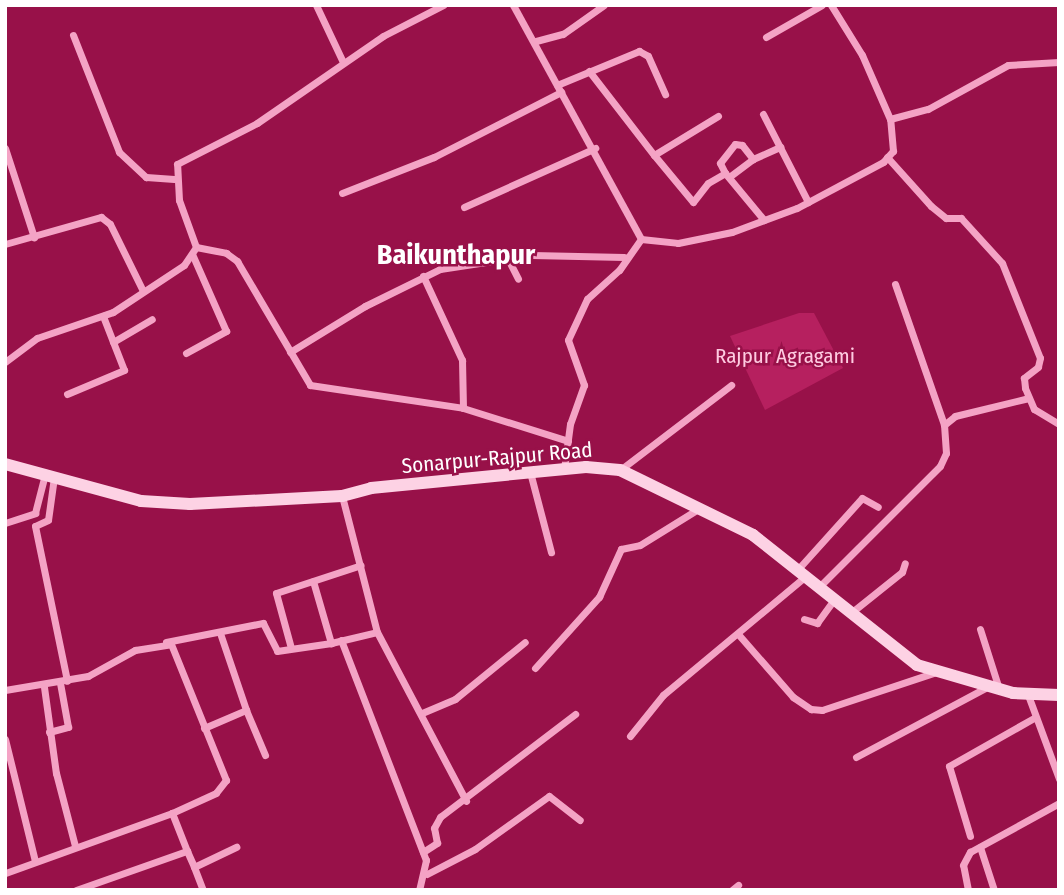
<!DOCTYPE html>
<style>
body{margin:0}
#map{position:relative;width:1064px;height:895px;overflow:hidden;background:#981149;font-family:"Fira Sans Condensed",sans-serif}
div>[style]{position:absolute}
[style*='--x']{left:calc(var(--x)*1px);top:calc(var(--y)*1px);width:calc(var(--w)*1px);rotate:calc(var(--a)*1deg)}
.green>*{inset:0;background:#b6205f}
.street>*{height:7px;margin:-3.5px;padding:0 3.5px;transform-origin:3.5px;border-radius:3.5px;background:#f4a3c5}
.secondary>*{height:12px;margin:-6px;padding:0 6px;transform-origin:6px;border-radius:6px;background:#fdd2e4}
span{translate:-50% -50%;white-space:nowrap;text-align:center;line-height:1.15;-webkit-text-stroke:5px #981149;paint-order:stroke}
.park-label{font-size:21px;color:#fecbe1}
.street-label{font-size:21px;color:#fff}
.district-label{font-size:28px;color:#fff;font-weight:700}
.frame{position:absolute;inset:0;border:7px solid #fff;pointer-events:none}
</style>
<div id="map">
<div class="green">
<div style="clip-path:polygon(799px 313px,814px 313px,843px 368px,765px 410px,730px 336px)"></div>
</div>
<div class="street">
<div style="--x:316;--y:5;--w:63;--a:64.7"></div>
<div style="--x:513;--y:5;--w:267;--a:61.3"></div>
<div style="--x:641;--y:239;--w:38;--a:125"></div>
<div style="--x:619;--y:270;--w:43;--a:137.8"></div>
<div style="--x:587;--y:299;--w:45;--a:114.9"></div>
<div style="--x:568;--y:340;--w:48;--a:70.4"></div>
<div style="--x:584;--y:385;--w:41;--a:109.7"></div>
<div style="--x:570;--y:424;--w:45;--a:97.6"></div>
<div style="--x:73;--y:35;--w:126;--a:68.5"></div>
<div style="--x:119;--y:152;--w:37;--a:43"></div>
<div style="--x:146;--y:177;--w:28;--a:4"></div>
<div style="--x:766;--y:37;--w:64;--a:-29.7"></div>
<div style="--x:536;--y:41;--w:28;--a:-15"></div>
<div style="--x:563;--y:34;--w:50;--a:-35.3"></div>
<div style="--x:589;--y:71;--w:106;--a:52.3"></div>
<div style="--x:654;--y:155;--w:75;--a:-31.4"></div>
<div style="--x:557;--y:85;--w:89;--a:-22.5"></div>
<div style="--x:639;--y:51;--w:10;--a:29"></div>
<div style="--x:648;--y:56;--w:42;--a:65.9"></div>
<div style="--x:763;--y:114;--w:99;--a:62.9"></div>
<div style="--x:890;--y:119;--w:39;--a:-15"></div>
<div style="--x:928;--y:109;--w:91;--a:-28.8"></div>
<div style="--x:1008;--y:65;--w:51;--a:-3.4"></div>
<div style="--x:5;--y:148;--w:94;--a:72"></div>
<div style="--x:654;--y:155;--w:61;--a:50.3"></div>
<div style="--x:693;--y:202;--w:24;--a:-52"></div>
<div style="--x:708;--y:183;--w:20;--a:-30"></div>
<div style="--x:725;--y:173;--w:61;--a:50.3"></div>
<div style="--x:887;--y:157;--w:66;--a:48.1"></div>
<div style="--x:931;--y:206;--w:19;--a:39"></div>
<div style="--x:946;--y:218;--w:15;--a:0"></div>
<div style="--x:961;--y:218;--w:61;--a:47.7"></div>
<div style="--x:1002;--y:263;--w:102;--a:68.2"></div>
<div style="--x:1040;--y:358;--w:9;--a:103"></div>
<div style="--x:1038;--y:367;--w:18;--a:142"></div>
<div style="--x:1024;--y:378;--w:10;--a:84"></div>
<div style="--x:1025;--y:388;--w:23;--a:67"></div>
<div style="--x:1034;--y:409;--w:29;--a:31"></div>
<div style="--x:753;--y:159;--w:30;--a:-24"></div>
<div style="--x:725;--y:173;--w:11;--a:-117"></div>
<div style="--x:720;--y:163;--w:24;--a:-52"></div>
<div style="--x:735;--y:144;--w:7;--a:8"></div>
<div style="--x:742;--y:145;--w:18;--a:52"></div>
<div style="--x:753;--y:159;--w:30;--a:143"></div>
<div style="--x:342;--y:193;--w:99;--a:-21.4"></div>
<div style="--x:434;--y:157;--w:143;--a:-27.1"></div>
<div style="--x:464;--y:207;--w:144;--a:-24.2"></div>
<div style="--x:641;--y:239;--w:37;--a:6"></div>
<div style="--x:678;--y:243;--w:55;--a:-11.5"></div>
<div style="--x:732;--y:232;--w:69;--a:-20.3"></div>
<div style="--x:797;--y:208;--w:98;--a:-28.1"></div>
<div style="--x:883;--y:162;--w:15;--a:-48"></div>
<div style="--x:893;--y:151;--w:32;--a:-95"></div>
<div style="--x:890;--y:119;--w:70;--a:-113.6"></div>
<div style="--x:862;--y:55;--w:59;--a:-121.8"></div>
<div style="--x:5;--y:244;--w:100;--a:-15.7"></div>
<div style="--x:101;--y:217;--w:11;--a:38"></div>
<div style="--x:110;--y:224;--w:75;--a:63.8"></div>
<div style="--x:196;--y:247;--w:31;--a:11"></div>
<div style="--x:226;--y:253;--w:14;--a:36"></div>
<div style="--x:237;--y:261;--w:144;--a:59.5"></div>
<div style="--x:310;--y:385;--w:155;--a:8.5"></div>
<div style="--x:463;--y:408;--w:110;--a:17.4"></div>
<div style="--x:508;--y:259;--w:22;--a:63"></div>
<div style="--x:423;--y:276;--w:93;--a:65.1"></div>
<div style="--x:462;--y:360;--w:48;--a:88.8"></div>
<div style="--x:895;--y:284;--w:149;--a:70.8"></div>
<div style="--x:113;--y:342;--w:45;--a:-30.5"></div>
<div style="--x:290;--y:352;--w:88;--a:-31.5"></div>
<div style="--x:365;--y:306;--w:84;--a:-26.3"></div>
<div style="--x:440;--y:269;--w:93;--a:-8.7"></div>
<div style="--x:532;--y:255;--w:92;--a:1.2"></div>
<div style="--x:186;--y:353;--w:46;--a:-28.8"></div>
<div style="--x:226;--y:331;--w:84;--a:-113.8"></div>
<div style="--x:5;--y:362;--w:40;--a:-37"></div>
<div style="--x:37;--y:338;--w:80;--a:-18.9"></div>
<div style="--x:113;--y:312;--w:85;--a:-33.5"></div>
<div style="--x:184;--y:265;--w:22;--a:-56"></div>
<div style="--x:196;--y:247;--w:50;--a:-109.9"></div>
<div style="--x:179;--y:200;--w:36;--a:-93"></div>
<div style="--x:177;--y:164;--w:90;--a:-27.1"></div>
<div style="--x:257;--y:123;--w:153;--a:-34.6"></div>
<div style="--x:383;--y:36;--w:68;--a:-27.3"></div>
<div style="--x:67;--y:394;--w:62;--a:-22.8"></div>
<div style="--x:124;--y:370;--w:58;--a:-111.3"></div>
<div style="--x:620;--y:470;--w:140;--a:-37.4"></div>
<div style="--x:530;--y:472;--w:83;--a:75.3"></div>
<div style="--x:54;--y:477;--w:43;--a:97.9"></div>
<div style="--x:48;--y:520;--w:14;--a:155"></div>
<div style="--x:35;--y:526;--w:158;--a:78.3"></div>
<div style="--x:342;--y:496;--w:140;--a:75.6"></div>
<div style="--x:377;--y:632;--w:191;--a:62.2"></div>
<div style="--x:5;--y:523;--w:32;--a:-18"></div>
<div style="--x:35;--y:513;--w:40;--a:-75.6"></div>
<div style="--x:799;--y:568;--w:94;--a:-48"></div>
<div style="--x:862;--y:498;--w:18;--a:29"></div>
<div style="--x:313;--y:581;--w:65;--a:73.8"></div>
<div style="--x:331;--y:643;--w:47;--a:-13.4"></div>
<div style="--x:821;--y:585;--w:168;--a:-45"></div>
<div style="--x:940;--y:466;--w:14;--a:-65"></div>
<div style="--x:946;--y:453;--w:28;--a:-94"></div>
<div style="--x:944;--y:425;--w:14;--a:-39"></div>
<div style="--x:955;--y:416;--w:76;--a:-13.7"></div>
<div style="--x:852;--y:612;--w:64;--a:-38.7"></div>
<div style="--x:902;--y:572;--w:9;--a:-72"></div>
<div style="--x:804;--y:619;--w:14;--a:17"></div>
<div style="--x:817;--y:623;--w:31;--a:-54"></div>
<div style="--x:980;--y:629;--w:63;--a:72.4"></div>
<div style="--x:220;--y:633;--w:81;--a:71.3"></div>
<div style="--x:738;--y:634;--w:84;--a:48.9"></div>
<div style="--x:793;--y:697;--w:22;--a:34"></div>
<div style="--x:811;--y:709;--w:11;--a:5"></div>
<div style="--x:822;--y:710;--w:120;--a:-18.4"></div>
<div style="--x:341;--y:640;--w:236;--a:68.9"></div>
<div style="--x:426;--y:860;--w:31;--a:103"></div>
<div style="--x:166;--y:642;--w:99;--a:-11.1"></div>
<div style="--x:263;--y:623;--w:31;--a:63"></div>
<div style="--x:277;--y:651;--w:55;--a:-8.4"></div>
<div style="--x:291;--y:648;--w:57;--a:-105.3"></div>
<div style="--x:276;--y:593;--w:89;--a:-18.2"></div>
<div style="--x:535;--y:668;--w:96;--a:-48"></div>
<div style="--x:599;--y:597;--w:53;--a:-65.4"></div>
<div style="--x:621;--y:549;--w:19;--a:-12"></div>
<div style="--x:640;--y:545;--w:68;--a:-31.8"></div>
<div style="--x:44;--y:687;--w:87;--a:82.1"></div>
<div style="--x:56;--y:773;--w:75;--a:75.4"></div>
<div style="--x:5;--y:690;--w:84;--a:-9.6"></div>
<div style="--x:88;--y:676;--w:54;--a:-29"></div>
<div style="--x:135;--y:650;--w:36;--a:-9"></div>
<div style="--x:171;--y:644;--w:147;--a:68"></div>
<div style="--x:226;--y:780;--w:16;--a:128"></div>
<div style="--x:216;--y:793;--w:48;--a:155.6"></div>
<div style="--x:172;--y:813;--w:177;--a:160.2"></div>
<div style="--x:1028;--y:695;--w:90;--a:69.7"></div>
<div style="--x:422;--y:713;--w:36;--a:-23"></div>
<div style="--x:455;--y:699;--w:90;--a:-39.2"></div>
<div style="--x:204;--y:728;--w:46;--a:-23.2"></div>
<div style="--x:246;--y:710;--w:49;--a:67.1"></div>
<div style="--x:49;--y:732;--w:20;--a:-15"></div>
<div style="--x:68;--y:727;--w:45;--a:-100.3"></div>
<div style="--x:630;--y:736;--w:53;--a:-51.2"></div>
<div style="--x:663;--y:695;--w:187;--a:-39.8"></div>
<div style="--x:5;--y:739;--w:126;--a:76.2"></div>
<div style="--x:856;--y:757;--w:151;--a:-28.1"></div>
<div style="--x:970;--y:836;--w:73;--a:-106.7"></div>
<div style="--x:949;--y:766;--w:98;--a:-29.5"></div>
<div style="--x:980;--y:847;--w:45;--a:72"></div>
<div style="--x:187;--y:851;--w:17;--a:66"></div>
<div style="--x:194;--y:867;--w:47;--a:-25.5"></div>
<div style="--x:423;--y:852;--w:17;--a:-33"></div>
<div style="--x:437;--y:843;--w:15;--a:-101"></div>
<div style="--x:434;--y:828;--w:13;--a:-61"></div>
<div style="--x:440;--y:817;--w:170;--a:-37.3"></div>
<div style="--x:194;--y:867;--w:25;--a:69"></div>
<div style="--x:427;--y:874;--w:54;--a:-27.5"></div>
<div style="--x:475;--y:849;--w:91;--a:-35.6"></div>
<div style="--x:549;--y:796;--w:39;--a:38"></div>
<div style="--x:76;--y:890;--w:118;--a:-19.4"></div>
<div style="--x:187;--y:851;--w:41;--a:-111.5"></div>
<div style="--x:732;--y:890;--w:8;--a:-40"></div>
<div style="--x:968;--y:890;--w:25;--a:-101"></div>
<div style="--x:963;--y:865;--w:15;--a:-62"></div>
<div style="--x:970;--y:852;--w:102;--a:-28.8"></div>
</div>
<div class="secondary">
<div style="--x:5;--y:464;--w:141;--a:15.2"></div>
<div style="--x:141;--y:501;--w:49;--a:3.5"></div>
<div style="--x:190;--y:504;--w:152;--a:-3"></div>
<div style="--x:342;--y:496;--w:30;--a:-15"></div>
<div style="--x:371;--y:488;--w:216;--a:-5.6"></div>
<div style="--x:586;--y:467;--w:34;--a:5"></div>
<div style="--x:620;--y:470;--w:148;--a:26"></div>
<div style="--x:753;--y:535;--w:209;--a:38.4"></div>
<div style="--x:917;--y:665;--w:100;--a:16.3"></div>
<div style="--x:1013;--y:693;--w:46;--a:2.5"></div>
</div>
<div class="park-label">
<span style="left:785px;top:356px">Rajpur Agragami</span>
</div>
<div class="street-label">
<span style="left:497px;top:458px;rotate:-5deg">Sonarpur-Rajpur Road</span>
</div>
<div class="district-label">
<span style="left:456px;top:255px">Baikunthapur</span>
</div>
<div class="frame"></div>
</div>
